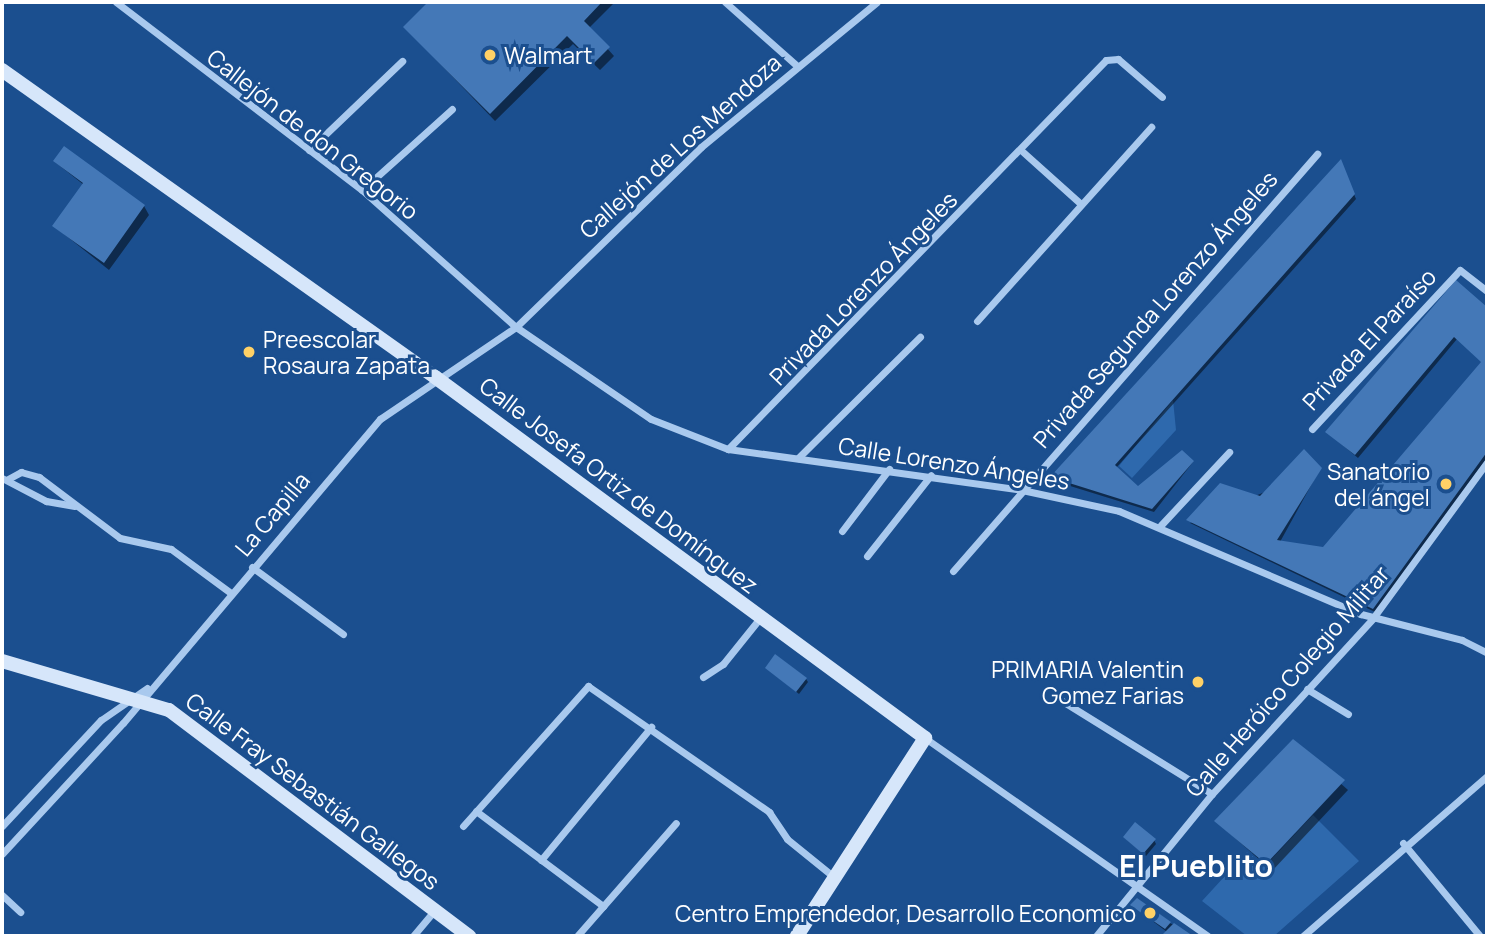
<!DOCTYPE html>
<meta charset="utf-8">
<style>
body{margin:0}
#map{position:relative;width:1489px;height:938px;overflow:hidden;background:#1b4f8f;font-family:Manrope,sans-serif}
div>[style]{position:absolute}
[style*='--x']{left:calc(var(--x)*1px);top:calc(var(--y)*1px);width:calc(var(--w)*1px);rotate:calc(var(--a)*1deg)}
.green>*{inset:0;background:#2e69ad}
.shadow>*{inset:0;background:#0007}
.building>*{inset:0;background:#4478b7}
.street>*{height:7px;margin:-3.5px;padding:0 3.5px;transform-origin:3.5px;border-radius:3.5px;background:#a9c9ee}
.secondary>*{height:14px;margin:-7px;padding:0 7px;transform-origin:7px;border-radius:7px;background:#d6e6fa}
.dots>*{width:19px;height:19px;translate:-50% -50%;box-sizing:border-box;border:4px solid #1b4f8f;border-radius:50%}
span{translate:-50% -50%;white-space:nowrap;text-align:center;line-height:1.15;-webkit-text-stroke:6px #1b4f8f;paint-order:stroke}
.poi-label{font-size:23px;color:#fff}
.left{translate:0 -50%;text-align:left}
.right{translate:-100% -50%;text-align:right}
.street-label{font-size:23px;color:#fff}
.district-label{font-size:30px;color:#fff;font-weight:700}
.frame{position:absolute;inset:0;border:4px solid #fff;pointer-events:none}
</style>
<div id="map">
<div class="green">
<div style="clip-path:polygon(1173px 400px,1176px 430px,1132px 478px,1119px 466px)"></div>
<div style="clip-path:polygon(1313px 815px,1359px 861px,1274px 936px,1247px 936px,1202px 901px,1247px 852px,1265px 866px)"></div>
</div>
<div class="shadow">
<div style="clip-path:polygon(430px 2px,615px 2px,589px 28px,614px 56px,600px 70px,573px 44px,495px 121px,405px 27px)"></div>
<div style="clip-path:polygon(55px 162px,144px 206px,149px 215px,109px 270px,54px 226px,84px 185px)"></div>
<div style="clip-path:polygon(1342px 165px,1356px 199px,1116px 468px,1138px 488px,1193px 462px,1154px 512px,1054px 481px)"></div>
<div style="clip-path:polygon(1456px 282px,1487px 309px,1487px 458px,1375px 612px,1190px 523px,1320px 469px,1280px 542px,1324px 549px,1483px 363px,1457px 339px,1358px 458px,1327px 432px)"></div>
<div style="clip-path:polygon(767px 668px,806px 679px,808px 682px,799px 694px)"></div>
<div style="clip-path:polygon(1293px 741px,1348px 790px,1272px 871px,1216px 821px)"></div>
<div style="clip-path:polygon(1127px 840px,1154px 840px,1156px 844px,1146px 856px)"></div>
<div style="clip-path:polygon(1133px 906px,1174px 925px,1190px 936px,1163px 936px,1167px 932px)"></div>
</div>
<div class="building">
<div style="clip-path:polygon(428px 2px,602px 2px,584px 21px,610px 47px,594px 63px,567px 36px,490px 114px,403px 27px)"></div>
<div style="clip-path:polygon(64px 146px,145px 205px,104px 263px,52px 226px,83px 183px,53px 161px)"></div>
<div style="clip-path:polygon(1341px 159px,1355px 194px,1115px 465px,1138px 486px,1182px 450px,1194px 461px,1152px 509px,1050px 477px)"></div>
<div style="clip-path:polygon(1456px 280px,1487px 307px,1487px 452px,1373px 609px,1186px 520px,1220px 483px,1260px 496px,1304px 449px,1322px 468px,1277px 540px,1323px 547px,1481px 362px,1454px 337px,1355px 455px,1325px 432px)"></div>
<div style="clip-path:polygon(775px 654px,807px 678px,796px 692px,765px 668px)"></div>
<div style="clip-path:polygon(1293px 739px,1345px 780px,1266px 864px,1214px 821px)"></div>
<div style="clip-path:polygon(1135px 822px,1156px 839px,1143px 854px,1123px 837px)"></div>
<div style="clip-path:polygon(1137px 898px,1171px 922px,1165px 929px,1130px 905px)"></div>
<div style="clip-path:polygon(1174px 923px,1193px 936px,1161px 936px)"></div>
</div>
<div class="street">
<div style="--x:116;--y:2;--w:310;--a:37.4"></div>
<div style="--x:362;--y:190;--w:206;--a:41.7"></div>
<div style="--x:516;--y:327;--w:163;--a:34.3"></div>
<div style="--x:651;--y:419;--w:83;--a:21.3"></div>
<div style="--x:728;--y:449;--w:297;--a:7.9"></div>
<div style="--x:1022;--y:490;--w:99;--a:12.2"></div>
<div style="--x:1119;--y:511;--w:263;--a:23.1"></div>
<div style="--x:1361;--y:614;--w:104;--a:14.4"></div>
<div style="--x:1462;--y:640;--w:28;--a:27"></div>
<div style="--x:725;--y:2;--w:96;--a:41.6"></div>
<div style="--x:309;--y:150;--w:129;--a:-43.7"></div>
<div style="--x:1023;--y:152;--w:78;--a:41.9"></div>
<div style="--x:362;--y:190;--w:121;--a:-42"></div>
<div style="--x:977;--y:321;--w:261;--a:-48.1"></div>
<div style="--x:1312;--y:429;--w:217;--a:-47.1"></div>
<div style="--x:1460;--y:270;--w:34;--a:38"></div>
<div style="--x:728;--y:449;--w:542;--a:-45.82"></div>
<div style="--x:1106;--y:60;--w:12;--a:-5"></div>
<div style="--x:1118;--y:59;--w:58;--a:40.8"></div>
<div style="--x:798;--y:458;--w:172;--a:-44.8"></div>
<div style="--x:2;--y:478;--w:50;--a:27.6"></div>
<div style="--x:46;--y:501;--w:29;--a:10"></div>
<div style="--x:8;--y:479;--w:15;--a:-28"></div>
<div style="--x:21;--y:472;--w:19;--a:16"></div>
<div style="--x:39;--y:477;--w:101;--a:37"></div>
<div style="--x:120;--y:538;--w:52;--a:12.2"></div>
<div style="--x:171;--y:549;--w:74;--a:36.3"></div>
<div style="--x:1161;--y:525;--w:100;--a:-47"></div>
<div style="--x:842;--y:531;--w:78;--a:-52.8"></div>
<div style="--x:867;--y:556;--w:103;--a:-51.7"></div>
<div style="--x:252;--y:567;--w:113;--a:36.4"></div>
<div style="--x:953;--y:571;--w:554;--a:-48.88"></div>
<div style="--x:703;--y:677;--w:24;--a:-33"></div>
<div style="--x:723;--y:664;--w:59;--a:-51.2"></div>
<div style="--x:1307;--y:689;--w:48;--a:31.4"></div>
<div style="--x:1059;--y:699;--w:180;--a:31.8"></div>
<div style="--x:925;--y:738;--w:345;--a:35"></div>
<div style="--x:476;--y:811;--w:159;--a:36.8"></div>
<div style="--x:2;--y:826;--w:145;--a:-47"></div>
<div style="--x:101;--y:720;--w:56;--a:-34.8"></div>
<div style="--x:463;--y:826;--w:188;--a:-48.2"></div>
<div style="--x:588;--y:686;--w:221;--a:34.8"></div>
<div style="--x:769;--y:812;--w:32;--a:56"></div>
<div style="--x:787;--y:839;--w:60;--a:39"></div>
<div style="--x:1403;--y:843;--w:121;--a:50.4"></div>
<div style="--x:2;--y:854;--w:178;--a:-47.3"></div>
<div style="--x:123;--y:723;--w:398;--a:-49.8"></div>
<div style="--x:380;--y:419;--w:164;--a:-34.1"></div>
<div style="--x:516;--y:327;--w:258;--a:-44.2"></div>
<div style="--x:701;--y:147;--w:228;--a:-39.5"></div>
<div style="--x:541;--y:860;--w:173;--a:-50.4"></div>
<div style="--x:2;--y:895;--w:25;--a:43"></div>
<div style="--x:413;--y:936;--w:33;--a:-50"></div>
<div style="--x:577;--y:936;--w:150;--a:-48.8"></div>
<div style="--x:1096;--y:936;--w:183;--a:-50.8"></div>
<div style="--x:1212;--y:794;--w:239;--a:-47.5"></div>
<div style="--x:1373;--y:618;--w:193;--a:-53.8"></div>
<div style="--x:1303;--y:936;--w:244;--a:-41"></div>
</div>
<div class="secondary">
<div style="--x:2;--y:70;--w:531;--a:35.34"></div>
<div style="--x:435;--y:377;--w:609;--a:36.38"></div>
<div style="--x:925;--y:738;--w:236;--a:122.9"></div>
<div style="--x:2;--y:661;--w:174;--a:16.4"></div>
<div style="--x:169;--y:710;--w:376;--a:37"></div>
</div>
<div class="dots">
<div style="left:490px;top:55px;background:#ffd166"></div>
<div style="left:249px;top:352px;background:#ffd166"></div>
<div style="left:1446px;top:484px;background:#ffd166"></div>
<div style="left:1198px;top:682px;background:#ffd166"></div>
<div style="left:1150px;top:913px;background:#ffd166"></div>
</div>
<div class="poi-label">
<span class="left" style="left:504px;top:55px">Walmart</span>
<span class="left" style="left:263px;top:352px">Preescolar<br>Rosaura Zapata</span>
<span class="right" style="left:1430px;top:484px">Sanatorio<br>del ángel</span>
<span class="right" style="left:1184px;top:682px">PRIMARIA Valentin<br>Gomez Farias</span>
<span class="right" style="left:1136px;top:913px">Centro Emprendedor, Desarrollo Economico</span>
</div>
<div class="street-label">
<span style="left:313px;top:134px;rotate:38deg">Callejón de don Gregorio</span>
<span style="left:680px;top:146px;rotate:-42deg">Callejón de Los Mendoza</span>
<span style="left:863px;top:288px;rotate:-46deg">Privada Lorenzo Ángeles</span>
<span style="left:1155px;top:309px;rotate:-49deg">Privada Segunda Lorenzo Ángeles</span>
<span style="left:1369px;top:339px;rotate:-47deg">Privada El Paraíso</span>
<span style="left:954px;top:463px;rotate:9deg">Calle Lorenzo Ángeles</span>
<span style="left:619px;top:485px;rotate:37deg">Calle Josefa Ortiz de Domínguez</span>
<span style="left:272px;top:514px;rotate:-50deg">La Capilla</span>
<span style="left:1287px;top:681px;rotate:-49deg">Calle Heróico Colegio Militar</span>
<span style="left:313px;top:791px;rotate:37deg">Calle Fray Sebastián Gallegos</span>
</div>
<div class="district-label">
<span style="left:1196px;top:866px">El Pueblito</span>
</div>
<div class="frame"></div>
</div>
